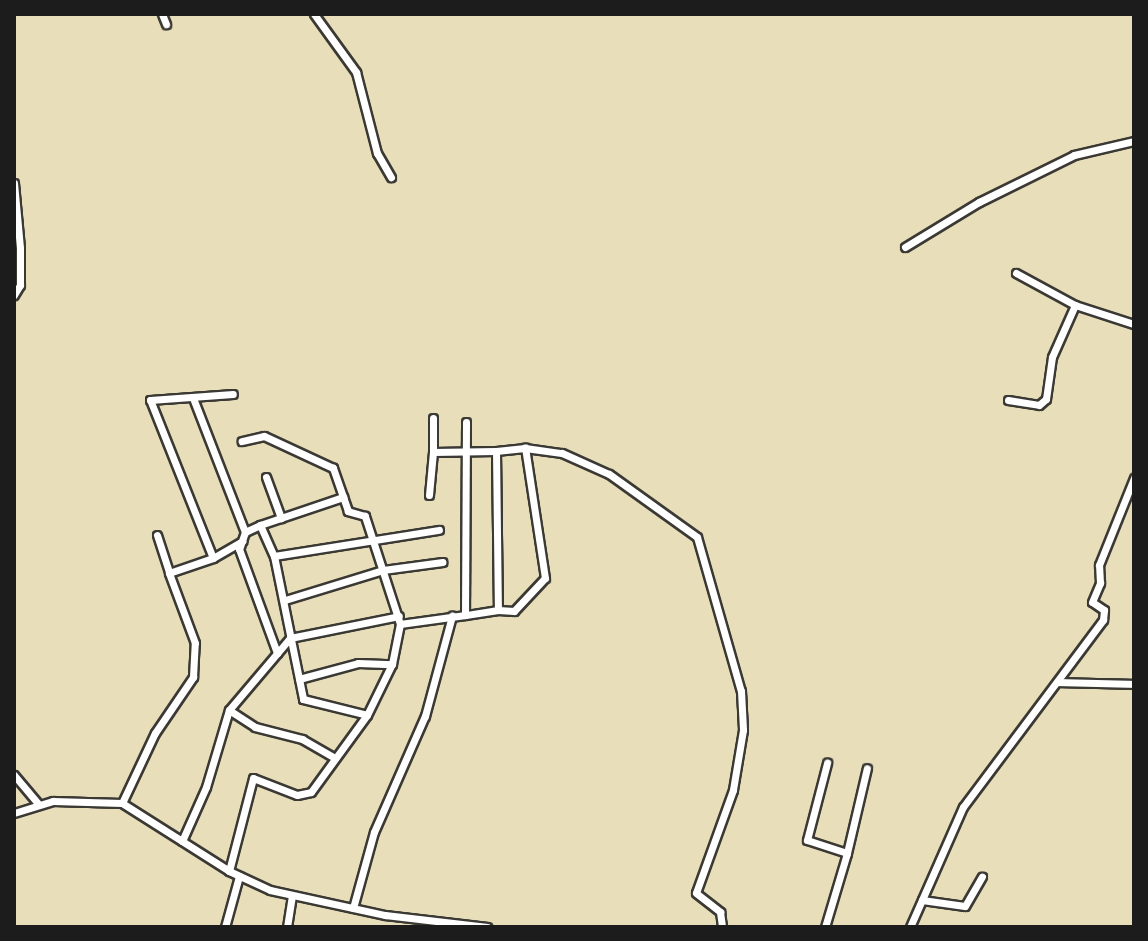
<!DOCTYPE html>
<style>
body{margin:0}
#map{position:relative;width:1148px;height:941px;overflow:hidden;background:#e8dfba;font-family:Sriracha,sans-serif}
div>[style]{position:absolute}
[style*='--x']{left:calc(var(--x)*1px);top:calc(var(--y)*1px);width:calc(var(--w)*1px);rotate:calc(var(--a)*1deg)}
.roads{filter:drop-shadow(2px 0 #3b3934) drop-shadow(-2px 0 #3b3934) drop-shadow(0 2px #3b3934) drop-shadow(0 -2px #3b3934)}
.minor>*{height:7px;margin:-3.5px;padding:0 3.5px;transform-origin:3.5px;border-radius:3.5px;background:#fff}
span{translate:-50% -50%;white-space:nowrap;text-align:center;line-height:1.15;-webkit-text-stroke:6px #fdfcf7;paint-order:stroke}
.frame{position:absolute;inset:0;border:16px solid #1c1c1c;pointer-events:none}
</style>
<div id="map">
<div class="roads">
<div class="minor">
<div style="--x:162;--y:14;--w:11;--a:68"></div>
<div style="--x:314;--y:14;--w:72;--a:54.1"></div>
<div style="--x:356;--y:72;--w:84;--a:75.5"></div>
<div style="--x:377;--y:153;--w:28;--a:60"></div>
<div style="--x:14;--y:183;--w:65;--a:84.7"></div>
<div style="--x:20;--y:248;--w:37;--a:90"></div>
<div style="--x:20;--y:285;--w:12;--a:121"></div>
<div style="--x:905;--y:247;--w:87;--a:-31.3"></div>
<div style="--x:979;--y:202;--w:106;--a:-26.3"></div>
<div style="--x:1074;--y:155;--w:62;--a:-13.1"></div>
<div style="--x:1016;--y:273;--w:67;--a:28.5"></div>
<div style="--x:1075;--y:305;--w:62;--a:17.9"></div>
<div style="--x:193;--y:398;--w:144;--a:68.8"></div>
<div style="--x:245;--y:532;--w:17;--a:-25"></div>
<div style="--x:260;--y:525;--w:34;--a:66"></div>
<div style="--x:274;--y:556;--w:146;--a:78.5"></div>
<div style="--x:303;--y:699;--w:66;--a:14"></div>
<div style="--x:1008;--y:400;--w:31;--a:9"></div>
<div style="--x:1039;--y:405;--w:9;--a:-41"></div>
<div style="--x:1046;--y:399;--w:42;--a:-81.9"></div>
<div style="--x:1052;--y:357;--w:57;--a:-66.1"></div>
<div style="--x:433;--y:418;--w:34;--a:90"></div>
<div style="--x:496;--y:451;--w:29;--a:-6"></div>
<div style="--x:525;--y:448;--w:37;--a:8"></div>
<div style="--x:562;--y:453;--w:51;--a:24.1"></div>
<div style="--x:609;--y:474;--w:108;--a:35.6"></div>
<div style="--x:697;--y:537;--w:160;--a:74.1"></div>
<div style="--x:741;--y:691;--w:39;--a:87"></div>
<div style="--x:743;--y:730;--w:61;--a:99.5"></div>
<div style="--x:733;--y:790;--w:109;--a:109.8"></div>
<div style="--x:696;--y:893;--w:31;--a:38"></div>
<div style="--x:720;--y:912;--w:15;--a:82"></div>
<div style="--x:266;--y:477;--w:44;--a:69.9"></div>
<div style="--x:429;--y:495;--w:43;--a:-84.7"></div>
<div style="--x:433;--y:452;--w:63;--a:-0.9"></div>
<div style="--x:496;--y:451;--w:159;--a:89.3"></div>
<div style="--x:498;--y:610;--w:33;--a:171"></div>
<div style="--x:260;--y:525;--w:88;--a:-18.6"></div>
<div style="--x:245;--y:532;--w:18;--a:109"></div>
<div style="--x:239;--y:549;--w:111;--a:69.9"></div>
<div style="--x:157;--y:535;--w:40;--a:72"></div>
<div style="--x:274;--y:556;--w:167;--a:-9"></div>
<div style="--x:213;--y:558;--w:34;--a:-30"></div>
<div style="--x:285;--y:600;--w:102;--a:-17"></div>
<div style="--x:383;--y:570;--w:60;--a:-7.7"></div>
<div style="--x:498;--y:610;--w:16;--a:4"></div>
<div style="--x:514;--y:611;--w:45;--a:-46.8"></div>
<div style="--x:545;--y:578;--w:132;--a:-98.7"></div>
<div style="--x:400;--y:624;--w:66;--a:-7.9"></div>
<div style="--x:465;--y:615;--w:193;--a:-89.7"></div>
<div style="--x:299;--y:679;--w:61;--a:-15.2"></div>
<div style="--x:358;--y:663;--w:34;--a:2"></div>
<div style="--x:1059;--y:682;--w:75;--a:1.5"></div>
<div style="--x:229;--y:710;--w:31;--a:33"></div>
<div style="--x:255;--y:727;--w:49;--a:14.3"></div>
<div style="--x:302;--y:739;--w:38;--a:30"></div>
<div style="--x:14;--y:775;--w:38;--a:50"></div>
<div style="--x:122;--y:803;--w:77;--a:-64.8"></div>
<div style="--x:155;--y:733;--w:68;--a:-55.8"></div>
<div style="--x:193;--y:677;--w:34;--a:-87"></div>
<div style="--x:195;--y:643;--w:75;--a:-110.4"></div>
<div style="--x:169;--y:573;--w:46;--a:-18.8"></div>
<div style="--x:213;--y:558;--w:170;--a:-111.7"></div>
<div style="--x:150;--y:400;--w:83;--a:-4.1"></div>
<div style="--x:14;--y:813;--w:41;--a:-17.1"></div>
<div style="--x:53;--y:801;--w:69;--a:1.7"></div>
<div style="--x:122;--y:803;--w:127;--a:32.4"></div>
<div style="--x:229;--y:871;--w:45;--a:24.9"></div>
<div style="--x:270;--y:890;--w:118;--a:12.3"></div>
<div style="--x:385;--y:915;--w:103;--a:6.7"></div>
<div style="--x:182;--y:841;--w:59;--a:-66"></div>
<div style="--x:206;--y:787;--w:80;--a:-73.4"></div>
<div style="--x:229;--y:710;--w:94;--a:-49.7"></div>
<div style="--x:290;--y:638;--w:111;--a:-11.4"></div>
<div style="--x:847;--y:853;--w:87;--a:-76.8"></div>
<div style="--x:229;--y:871;--w:96;--a:-75.5"></div>
<div style="--x:253;--y:778;--w:47;--a:21.1"></div>
<div style="--x:297;--y:795;--w:14;--a:-12"></div>
<div style="--x:311;--y:792;--w:95;--a:-54"></div>
<div style="--x:367;--y:715;--w:57;--a:-63.9"></div>
<div style="--x:392;--y:664;--w:41;--a:-78.7"></div>
<div style="--x:400;--y:624;--w:114;--a:-108"></div>
<div style="--x:365;--y:516;--w:18;--a:-164"></div>
<div style="--x:348;--y:511;--w:46;--a:-109.2"></div>
<div style="--x:333;--y:468;--w:76;--a:-155.1"></div>
<div style="--x:264;--y:436;--w:23;--a:167"></div>
<div style="--x:922;--y:900;--w:43;--a:7.9"></div>
<div style="--x:965;--y:906;--w:34;--a:-60"></div>
<div style="--x:353;--y:908;--w:79;--a:-74.6"></div>
<div style="--x:374;--y:832;--w:127;--a:-66.3"></div>
<div style="--x:425;--y:716;--w:104;--a:-74.9"></div>
<div style="--x:225;--y:927;--w:53;--a:-74.6"></div>
<div style="--x:287;--y:927;--w:31;--a:-81"></div>
<div style="--x:825;--y:927;--w:77;--a:-73.4"></div>
<div style="--x:847;--y:853;--w:42;--a:-162"></div>
<div style="--x:807;--y:840;--w:80;--a:-75.4"></div>
<div style="--x:910;--y:927;--w:131;--a:-66.2"></div>
<div style="--x:963;--y:807;--w:234;--a:-53.2"></div>
<div style="--x:1103;--y:620;--w:10;--a:-84"></div>
<div style="--x:1104;--y:610;--w:14;--a:-146"></div>
<div style="--x:1092;--y:602;--w:21;--a:-67"></div>
<div style="--x:1100;--y:583;--w:18;--a:-93"></div>
<div style="--x:1099;--y:565;--w:94;--a:-68.1"></div>
</div>
</div>
<div class="frame"></div>
</div>
